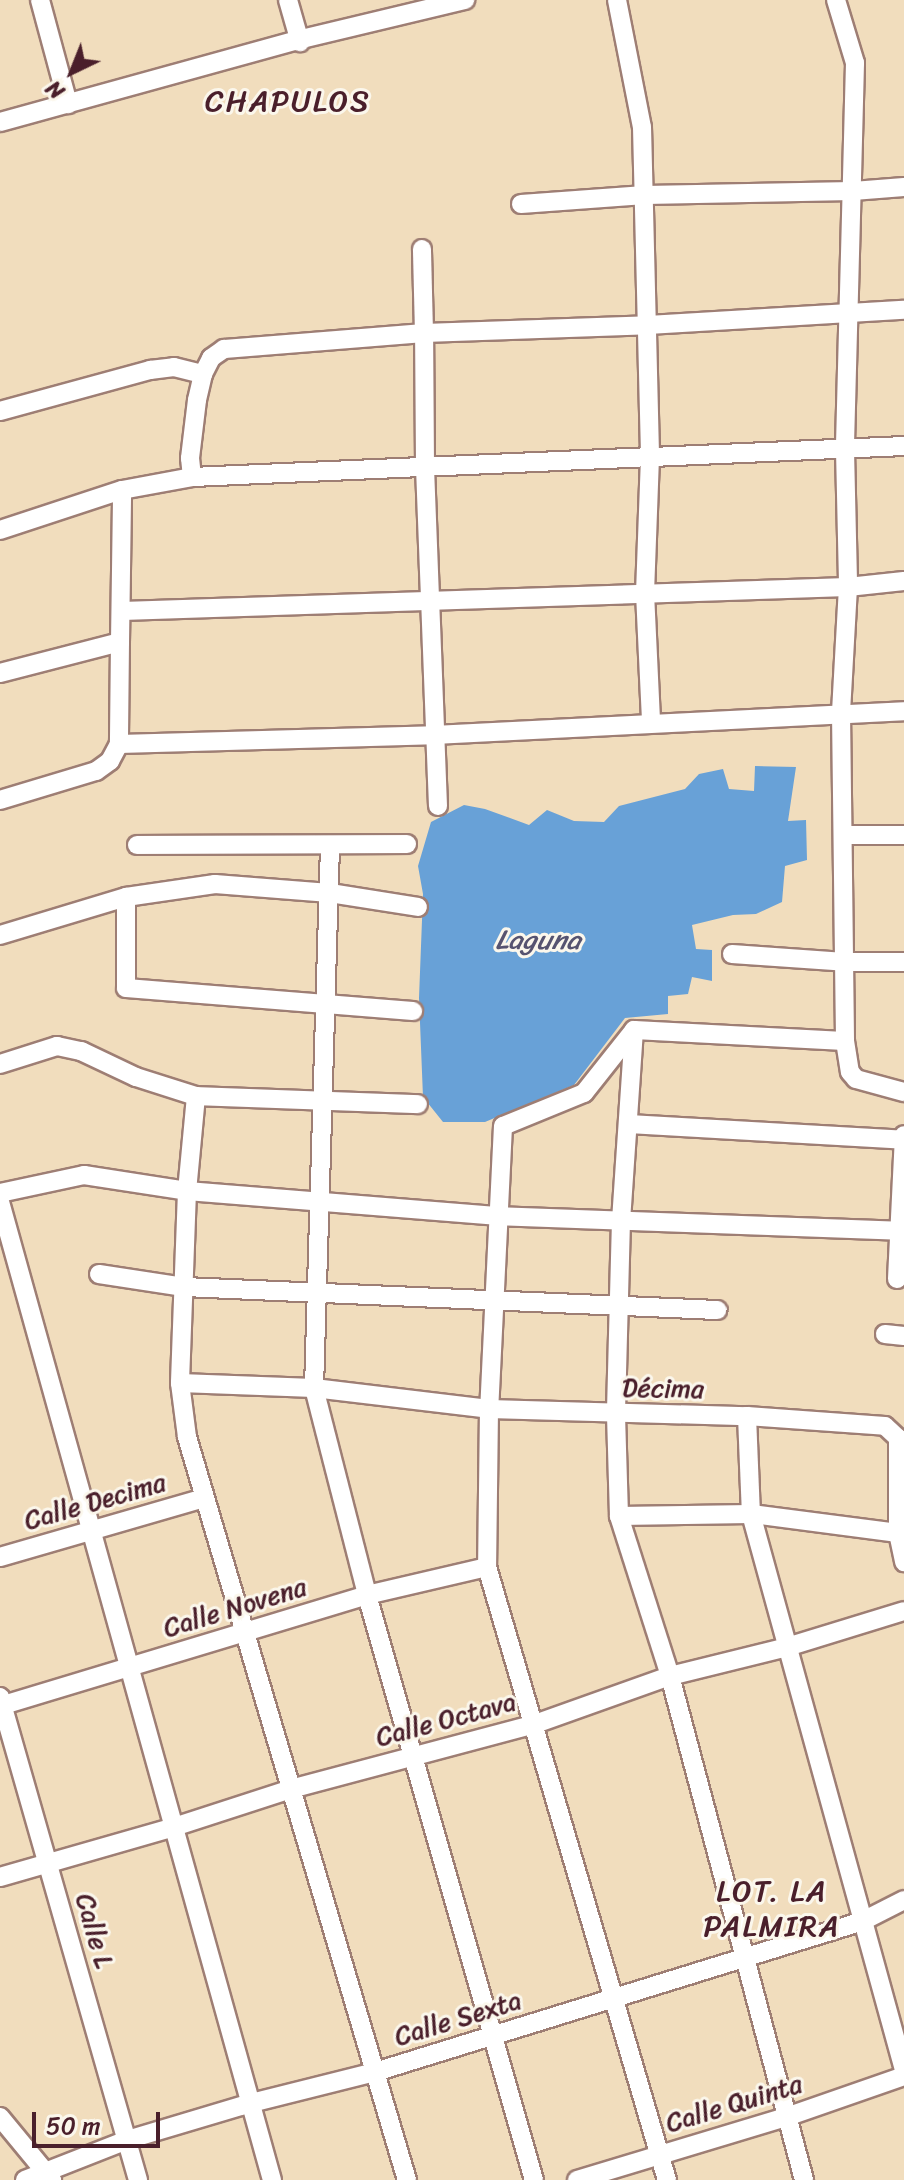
<!DOCTYPE html>
<meta charset="utf-8">
<style>
body{margin:0}
#map{position:relative;width:904px;height:2180px;overflow:hidden;background:#f1ddbd;font-family:Sriracha,sans-serif}
div>[style]{position:absolute}
[style*='--x']{left:calc(var(--x)*1px);top:calc(var(--y)*1px);width:calc(var(--w)*1px);rotate:calc(var(--a)*1deg)}
.water>*{inset:0;background:#68a1d7}
.roads{filter:drop-shadow(2px 0 #9e7e74) drop-shadow(-2px 0 #9e7e74) drop-shadow(0 2px #9e7e74) drop-shadow(0 -2px #9e7e74)}
.street>*{height:18px;margin:-9px;padding:0 9px;transform-origin:9px;border-radius:9px;background:#fff}
span{translate:-50% -50%;white-space:nowrap;text-align:center;line-height:1.15;-webkit-text-stroke:6px #fbf7ec;paint-order:stroke}
.street-label{font-size:26px;color:#4a1f2b}
.water-label{font-size:28px;color:#565370;font-style:italic}
.quarter-label{font-size:30px;color:#4a1f2b;letter-spacing:2px}
.north{position:absolute;left:32px;top:32px;width:80px;height:80px;-webkit-text-stroke:6px #fbf7ec;paint-order:stroke;rotate:223deg;font-size:22px;font-weight:700;line-height:32px;text-align:center;color:#4a1f2b}
.north::after{content:'';display:block;margin:auto;width:28px;height:36px;background:#4a1f2b;clip-path:polygon(50% 0,100% 100%,50% 72%,0 100%)}
.scale{position:absolute;left:32px;top:2112px;width:128px;height:36px;box-sizing:border-box;border:4px solid #4a1f2b;border-top:0;padding-left:10px;font-size:24px;line-height:28px;white-space:nowrap;color:#4a1f2b;-webkit-text-stroke:6px #fbf7ec;paint-order:stroke}
</style>
<div id="map">
<div class="water">
<div style="clip-path:polygon(755px 766px,796px 767px,788px 821px,806px 820px,807px 860px,785px 866px,782px 902px,756px 914px,733px 915px,692px 925px,696px 949px,712px 950px,712px 981px,692px 977px,688px 994px,668px 996px,668px 1014px,625px 1018px,574px 1085px,485px 1122px,443px 1122px,423px 1097px,419px 998px,423px 894px,418px 866px,431px 822px,464px 805px,485px 809px,529px 825px,547px 810px,574px 821px,604px 822px,619px 806px,685px 789px,699px 774px,723px 769px,729px 789px,754px 791px)"></div>
</div>
<div class="roads">
<div class="street">
<div style="--x:40;--y:0;--w:108;--a:74.9"></div>
<div style="--x:288;--y:0;--w:44;--a:74.1"></div>
<div style="--x:617;--y:0;--w:129;--a:78.9"></div>
<div style="--x:642;--y:127;--w:330;--a:88.6"></div>
<div style="--x:650;--y:457;--w:136;--a:92.1"></div>
<div style="--x:645;--y:593;--w:128;--a:87.3"></div>
<div style="--x:836;--y:0;--w:66;--a:73.2"></div>
<div style="--x:855;--y:63;--w:387;--a:91.5"></div>
<div style="--x:845;--y:450;--w:137;--a:88.7"></div>
<div style="--x:848;--y:587;--w:125;--a:93.2"></div>
<div style="--x:841;--y:712;--w:329;--a:89.3"></div>
<div style="--x:845;--y:1041;--w:31;--a:81"></div>
<div style="--x:850;--y:1072;--w:9;--a:49"></div>
<div style="--x:856;--y:1079;--w:50;--a:15.2"></div>
<div style="--x:0;--y:122;--w:313;--a:-15.4"></div>
<div style="--x:302;--y:39;--w:168;--a:-13.5"></div>
<div style="--x:521;--y:204;--w:124;--a:-4.2"></div>
<div style="--x:645;--y:195;--w:208;--a:-1.1"></div>
<div style="--x:853;--y:191;--w:51;--a:-4.5"></div>
<div style="--x:0;--y:411;--w:156;--a:-15.3"></div>
<div style="--x:150;--y:370;--w:24;--a:-7"></div>
<div style="--x:174;--y:367;--w:30;--a:14"></div>
<div style="--x:192;--y:477;--w:19;--a:-96"></div>
<div style="--x:190;--y:458;--w:58;--a:-83.1"></div>
<div style="--x:197;--y:400;--w:27;--a:-77"></div>
<div style="--x:203;--y:374;--w:18;--a:-63"></div>
<div style="--x:211;--y:358;--w:16;--a:-35"></div>
<div style="--x:224;--y:349;--w:201;--a:-4.6"></div>
<div style="--x:424;--y:333;--w:84;--a:-91.4"></div>
<div style="--x:0;--y:530;--w:128;--a:-18.2"></div>
<div style="--x:122;--y:490;--w:71;--a:-10.5"></div>
<div style="--x:192;--y:477;--w:713;--a:-2.49"></div>
<div style="--x:122;--y:611;--w:726;--a:-1.89"></div>
<div style="--x:848;--y:587;--w:56;--a:-6.1"></div>
<div style="--x:120;--y:642;--w:152;--a:-89.2"></div>
<div style="--x:0;--y:673;--w:124;--a:-14.5"></div>
<div style="--x:120;--y:642;--w:102;--a:90.6"></div>
<div style="--x:119;--y:744;--w:19;--a:118"></div>
<div style="--x:110;--y:761;--w:17;--a:144"></div>
<div style="--x:96;--y:771;--w:100;--a:163.2"></div>
<div style="--x:119;--y:744;--w:314;--a:-1.6"></div>
<div style="--x:433;--y:735;--w:472;--a:-2.9"></div>
<div style="--x:438;--y:806;--w:341;--a:-92.2"></div>
<div style="--x:425;--y:465;--w:132;--a:-90.4"></div>
<div style="--x:424;--y:333;--w:224;--a:-2"></div>
<div style="--x:648;--y:325;--w:256;--a:-3.4"></div>
<div style="--x:844;--y:835;--w:60;--a:0"></div>
<div style="--x:137;--y:845;--w:270;--a:-0.2"></div>
<div style="--x:330;--y:846;--w:542;--a:91.69"></div>
<div style="--x:314;--y:1388;--w:214;--a:75.6"></div>
<div style="--x:367;--y:1595;--w:608;--a:74.07"></div>
<div style="--x:126;--y:897;--w:91;--a:90"></div>
<div style="--x:126;--y:988;--w:288;--a:4.6"></div>
<div style="--x:0;--y:935;--w:132;--a:-16.8"></div>
<div style="--x:126;--y:897;--w:90;--a:-8.3"></div>
<div style="--x:215;--y:884;--w:115;--a:4.5"></div>
<div style="--x:330;--y:893;--w:89;--a:9"></div>
<div style="--x:732;--y:954;--w:113;--a:4"></div>
<div style="--x:845;--y:962;--w:59;--a:0"></div>
<div style="--x:634;--y:1030;--w:80;--a:128.4"></div>
<div style="--x:584;--y:1093;--w:87;--a:157.8"></div>
<div style="--x:503;--y:1126;--w:283;--a:92.8"></div>
<div style="--x:489;--y:1409;--w:158;--a:90.7"></div>
<div style="--x:487;--y:1567;--w:639;--a:73.64"></div>
<div style="--x:634;--y:1030;--w:190;--a:93.9"></div>
<div style="--x:621;--y:1220;--w:195;--a:91.5"></div>
<div style="--x:616;--y:1415;--w:101;--a:88.3"></div>
<div style="--x:619;--y:1516;--w:168;--a:72.3"></div>
<div style="--x:670;--y:1676;--w:522;--a:75.11"></div>
<div style="--x:634;--y:1030;--w:211;--a:3"></div>
<div style="--x:0;--y:1064;--w:60;--a:-17.5"></div>
<div style="--x:57;--y:1046;--w:25;--a:12"></div>
<div style="--x:81;--y:1051;--w:61;--a:25.3"></div>
<div style="--x:136;--y:1077;--w:63;--a:17.6"></div>
<div style="--x:196;--y:1096;--w:95;--a:95.4"></div>
<div style="--x:187;--y:1191;--w:192;--a:92.1"></div>
<div style="--x:180;--y:1383;--w:54;--a:82.6"></div>
<div style="--x:187;--y:1437;--w:775;--a:73.51"></div>
<div style="--x:196;--y:1096;--w:222;--a:2.1"></div>
<div style="--x:629;--y:1124;--w:275;--a:3.3"></div>
<div style="--x:0;--y:1193;--w:86;--a:-12.1"></div>
<div style="--x:84;--y:1175;--w:104;--a:8.8"></div>
<div style="--x:187;--y:1191;--w:310;--a:4.6"></div>
<div style="--x:496;--y:1216;--w:408;--a:2.1"></div>
<div style="--x:0;--y:1202;--w:1015;--a:74.46"></div>
<div style="--x:99;--y:1274;--w:86;--a:8.7"></div>
<div style="--x:184;--y:1287;--w:534;--a:2.47"></div>
<div style="--x:897;--y:1279;--w:144;--a:-87.2"></div>
<div style="--x:885;--y:1334;--w:19;--a:6"></div>
<div style="--x:180;--y:1383;--w:134;--a:2.1"></div>
<div style="--x:314;--y:1388;--w:176;--a:6.8"></div>
<div style="--x:489;--y:1409;--w:258;--a:1.6"></div>
<div style="--x:747;--y:1416;--w:138;--a:4.1"></div>
<div style="--x:885;--y:1426;--w:18;--a:43"></div>
<div style="--x:898;--y:1438;--w:95;--a:90"></div>
<div style="--x:898;--y:1533;--w:148;--a:-172.6"></div>
<div style="--x:751;--y:1514;--w:132;--a:179.1"></div>
<div style="--x:747;--y:1416;--w:98;--a:87.7"></div>
<div style="--x:751;--y:1514;--w:577;--a:74.61"></div>
<div style="--x:904;--y:1534;--w:6;--a:-171"></div>
<div style="--x:898;--y:1533;--w:30;--a:78"></div>
<div style="--x:0;--y:1557;--w:213;--a:-16.1"></div>
<div style="--x:0;--y:1697;--w:502;--a:74.05"></div>
<div style="--x:0;--y:1706;--w:383;--a:-16.8"></div>
<div style="--x:367;--y:1595;--w:123;--a:-13.1"></div>
<div style="--x:0;--y:1877;--w:181;--a:-16"></div>
<div style="--x:174;--y:1827;--w:123;--a:-18"></div>
<div style="--x:291;--y:1789;--w:253;--a:-14.9"></div>
<div style="--x:535;--y:1724;--w:143;--a:-19.6"></div>
<div style="--x:670;--y:1676;--w:121;--a:-13.9"></div>
<div style="--x:787;--y:1647;--w:122;--a:-17.1"></div>
<div style="--x:0;--y:2117;--w:82;--a:50.5"></div>
<div style="--x:25;--y:2180;--w:110;--a:-21.4"></div>
<div style="--x:127;--y:2140;--w:129;--a:-16.6"></div>
<div style="--x:251;--y:2103;--w:128;--a:-14"></div>
<div style="--x:375;--y:2072;--w:511;--a:-17.19"></div>
<div style="--x:863;--y:1921;--w:46;--a:-27.1"></div>
<div style="--x:577;--y:2180;--w:221;--a:-16.8"></div>
<div style="--x:789;--y:2116;--w:122;--a:-19.2"></div>
</div>
</div>
<div class="street-label">
<span style="left:663px;top:1389px;rotate:1deg">Décima</span>
<span style="left:95px;top:1502px;rotate:-16deg">Calle Decima</span>
<span style="left:235px;top:1608px;rotate:-17deg">Calle Novena</span>
<span style="left:446px;top:1720px;rotate:-15deg">Calle Octava</span>
<span style="left:94px;top:1931px;rotate:74deg">Calle L</span>
<span style="left:458px;top:2019px;rotate:-17deg">Calle Sexta</span>
<span style="left:734px;top:2104px;rotate:-17deg">Calle Quinta</span>
</div>
<div class="water-label">
<span style="left:538px;top:940px">Laguna</span>
</div>
<div class="quarter-label">
<span style="left:288px;top:101px">CHAPULOS</span>
<span style="left:772px;top:1908px">LOT. LA<br>PALMIRA</span>
</div>
<div class="north">N</div>
<div class="scale">50 m</div>
</div>
